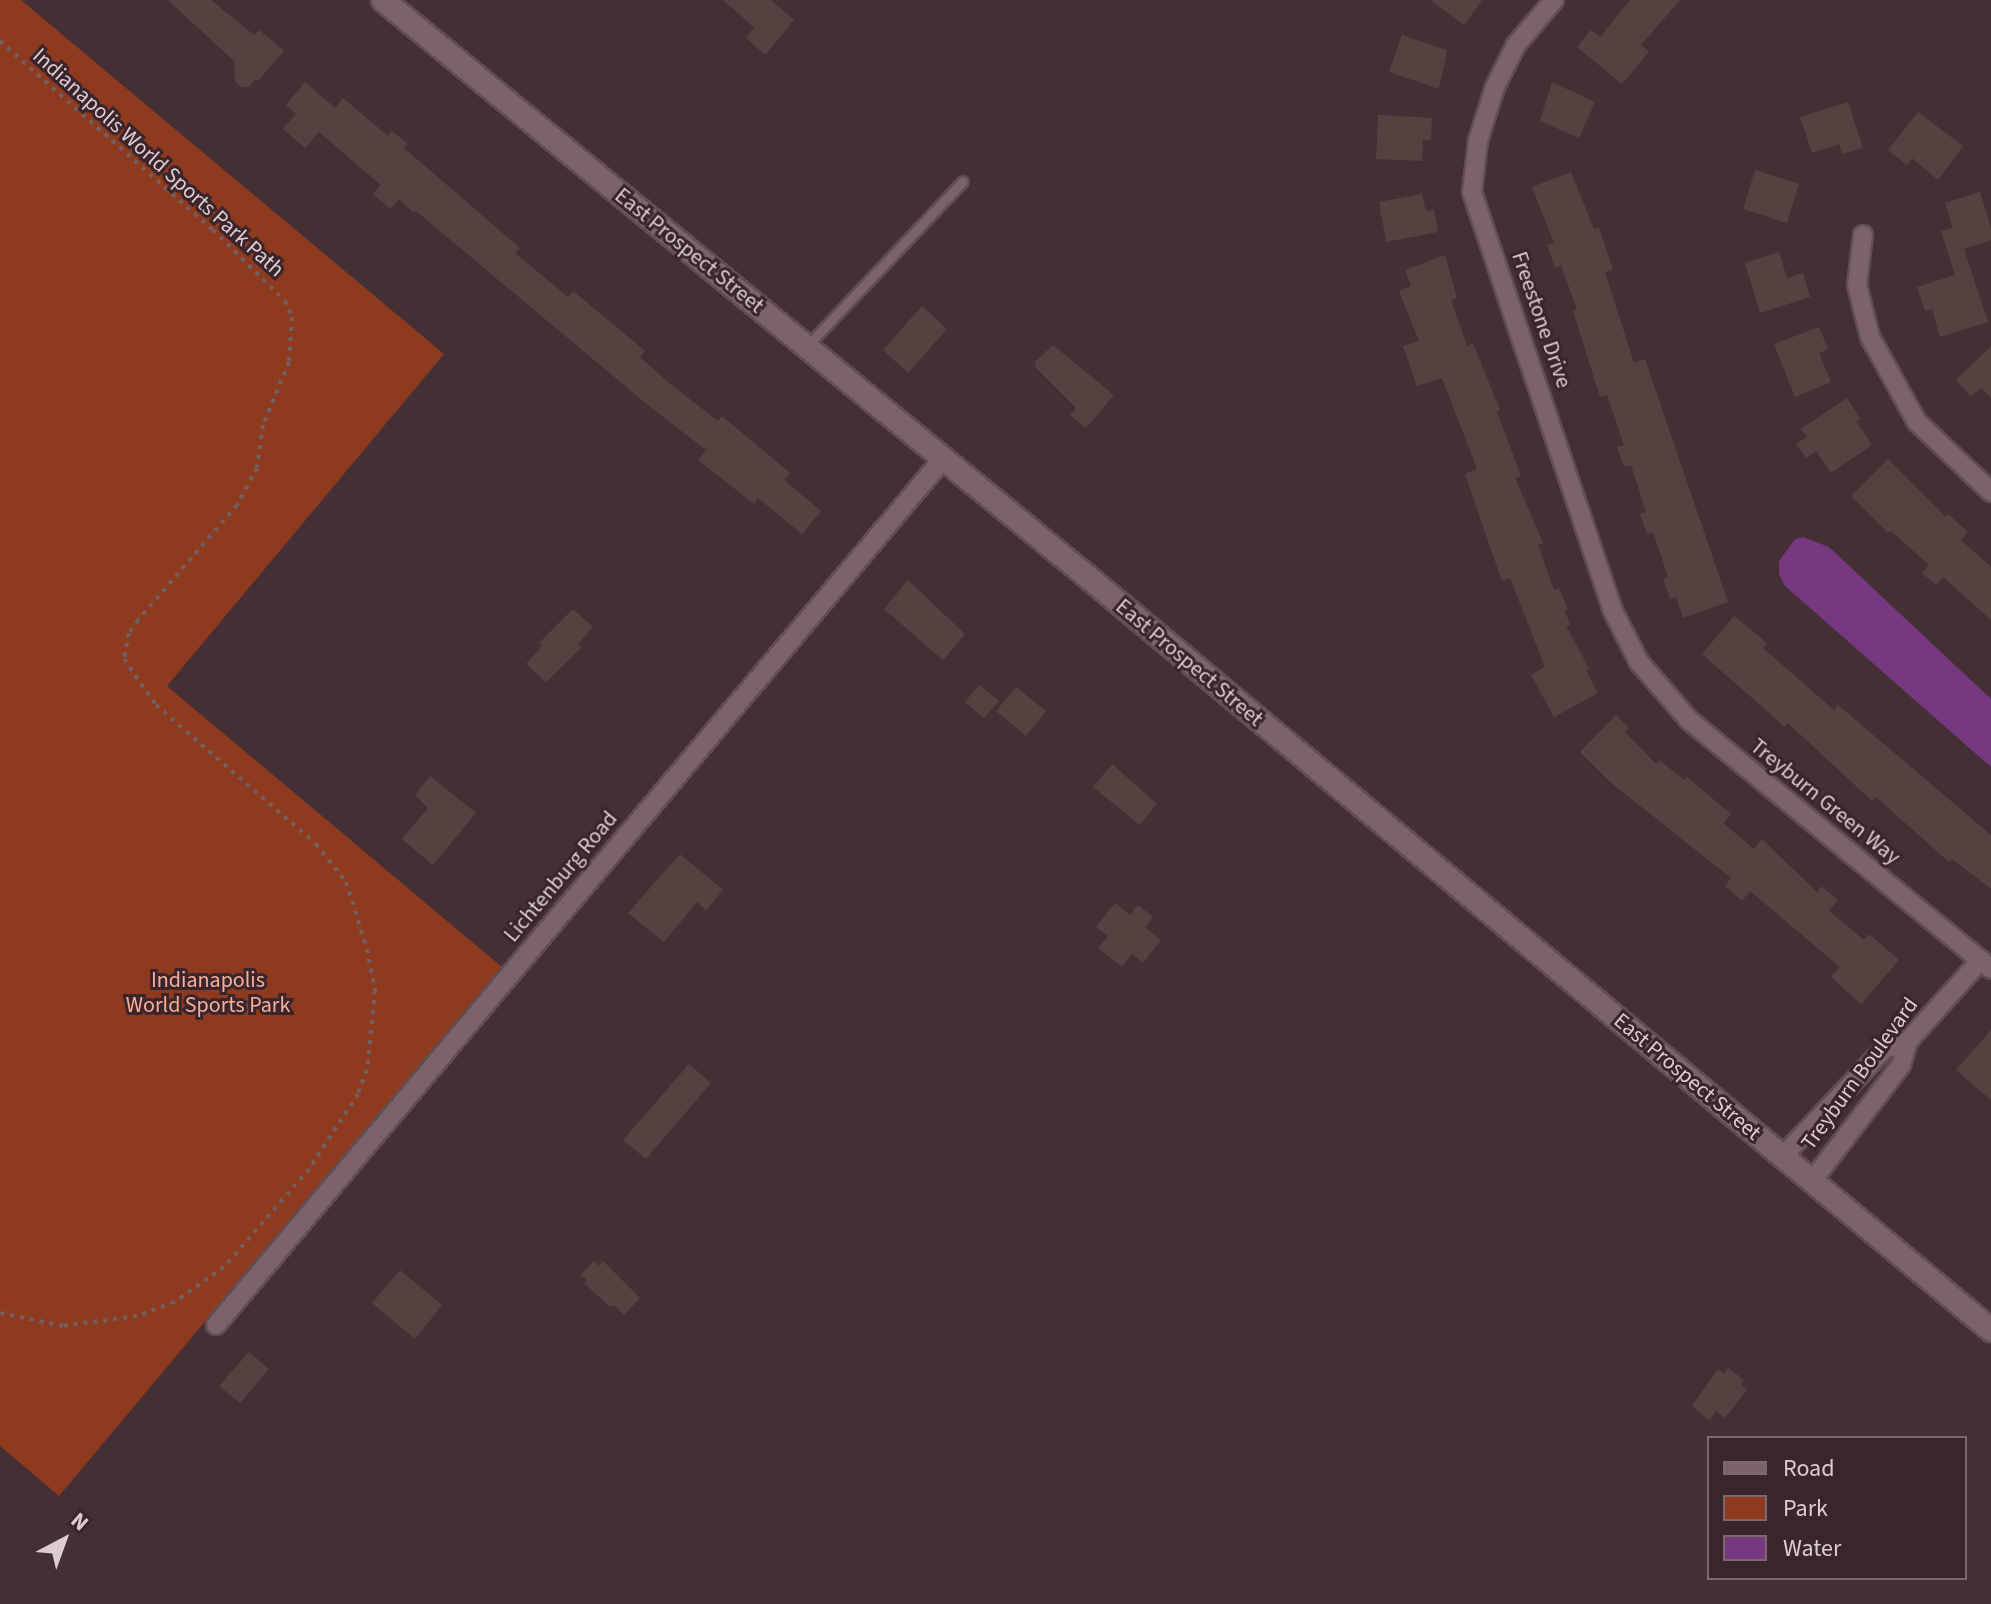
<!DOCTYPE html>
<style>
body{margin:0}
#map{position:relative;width:1991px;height:1604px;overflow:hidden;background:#442f35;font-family:"Source Sans 3",sans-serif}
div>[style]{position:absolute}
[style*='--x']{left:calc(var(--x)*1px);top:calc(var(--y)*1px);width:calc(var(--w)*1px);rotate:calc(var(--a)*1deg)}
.green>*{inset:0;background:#8d3a1e}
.water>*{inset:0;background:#763980}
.building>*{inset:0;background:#574140}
.path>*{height:4px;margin-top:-2px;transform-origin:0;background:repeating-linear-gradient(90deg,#725f64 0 4px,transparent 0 10px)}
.roads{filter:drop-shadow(2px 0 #5f4e53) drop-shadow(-2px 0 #5f4e53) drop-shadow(0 2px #5f4e53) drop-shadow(0 -2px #5f4e53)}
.service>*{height:9px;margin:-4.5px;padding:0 4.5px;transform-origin:4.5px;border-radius:4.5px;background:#7b6369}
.minor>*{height:18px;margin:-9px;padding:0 9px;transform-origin:9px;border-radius:9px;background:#7b6369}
.tertiary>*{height:22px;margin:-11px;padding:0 11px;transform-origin:11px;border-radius:11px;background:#7b6369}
span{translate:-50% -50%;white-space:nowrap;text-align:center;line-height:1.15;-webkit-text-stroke:6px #39252b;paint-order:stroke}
.street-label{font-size:22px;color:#dbcdd1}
.park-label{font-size:22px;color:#f9ae96}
.legend{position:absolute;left:1707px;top:1436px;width:260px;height:144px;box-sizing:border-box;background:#39252b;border:2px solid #7a686d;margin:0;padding:10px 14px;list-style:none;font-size:24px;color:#dbcdd1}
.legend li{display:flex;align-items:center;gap:16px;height:40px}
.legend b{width:40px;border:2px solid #7a686d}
.north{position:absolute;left:24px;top:1500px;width:80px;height:80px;-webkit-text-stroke:6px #39252b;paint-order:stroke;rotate:41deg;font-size:22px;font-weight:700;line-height:32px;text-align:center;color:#dbcdd1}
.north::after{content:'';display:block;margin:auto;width:28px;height:36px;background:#dbcdd1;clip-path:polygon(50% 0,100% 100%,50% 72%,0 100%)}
</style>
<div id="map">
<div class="green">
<div style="clip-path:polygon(0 0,21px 0,444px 354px,167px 686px,502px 967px,59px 1496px,0 1446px)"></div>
</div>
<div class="water">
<div style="clip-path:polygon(1803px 537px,1829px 547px,1991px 699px,1991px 767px,1785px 586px,1779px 574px,1779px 561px,1795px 539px)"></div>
</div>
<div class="building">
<div style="clip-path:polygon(168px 0,211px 0,254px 35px,259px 30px,284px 51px,258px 81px,255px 79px,249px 87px,242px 87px,235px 82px,234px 61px)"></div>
<div style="clip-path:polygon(723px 0,771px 0,794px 20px,765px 55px,746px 38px,754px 27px)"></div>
<div style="clip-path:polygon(1430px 0,1482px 0,1464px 25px)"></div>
<div style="clip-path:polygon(1630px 0,1680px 0,1641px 45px,1649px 52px,1622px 84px,1577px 47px,1591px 30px,1600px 37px)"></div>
<div style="clip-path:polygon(1402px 35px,1447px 50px,1439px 89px,1389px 72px)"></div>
<div style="clip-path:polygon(305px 82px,335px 108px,343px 98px,388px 136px,392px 131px,408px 144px,404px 148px,520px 248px,515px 253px,568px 297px,573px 291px,645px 351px,640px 357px,669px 383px,718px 421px,722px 416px,790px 473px,784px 480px,821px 511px,802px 534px,758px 498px,754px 504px,698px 460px,706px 450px,649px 406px,416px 211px,414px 213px,399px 199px,390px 209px,373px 194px,381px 185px,319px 132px,305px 148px,283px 129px,296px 114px,286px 105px)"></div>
<div style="clip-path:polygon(1552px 82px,1595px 102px,1579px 138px,1540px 121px)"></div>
<div style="clip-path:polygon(1848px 102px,1863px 148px,1842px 154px,1839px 144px,1812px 153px,1800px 117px)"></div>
<div style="clip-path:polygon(1918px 112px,1963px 146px,1938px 180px,1912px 158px,1907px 165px,1888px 150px)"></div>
<div style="clip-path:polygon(1378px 115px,1432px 118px,1431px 140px,1423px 140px,1422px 161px,1376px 159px)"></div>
<div style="clip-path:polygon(1755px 170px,1799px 184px,1787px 223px,1743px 209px)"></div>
<div style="clip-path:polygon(1571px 172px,1594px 229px,1599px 228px,1613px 269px,1605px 272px,1634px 363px,1645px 359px,1728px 602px,1683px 618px,1676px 597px,1670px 599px,1663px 579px,1668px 577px,1653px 532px,1647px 534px,1640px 514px,1646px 512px,1631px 465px,1624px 467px,1617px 447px,1624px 445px,1607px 395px,1600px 397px,1573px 311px,1577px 309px,1561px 266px,1555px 268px,1547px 245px,1554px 243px,1532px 187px)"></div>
<div style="clip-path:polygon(1980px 192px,1991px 228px,1991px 240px,1964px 249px,1988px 322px,1940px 337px,1932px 309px,1925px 311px,1917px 287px,1955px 275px,1941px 231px,1953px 228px,1945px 203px)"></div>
<div style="clip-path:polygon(1422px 194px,1426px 212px,1434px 210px,1438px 232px,1386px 242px,1379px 202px)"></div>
<div style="clip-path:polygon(1779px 252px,1787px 278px,1803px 273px,1810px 297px,1760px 313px,1745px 263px)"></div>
<div style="clip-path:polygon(1445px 255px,1457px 298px,1451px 300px,1467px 346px,1473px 343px,1500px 410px,1497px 412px,1521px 476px,1515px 478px,1543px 543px,1538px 545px,1554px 590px,1559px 588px,1568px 610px,1565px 611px,1570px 625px,1566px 626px,1589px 668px,1586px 670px,1598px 693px,1554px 717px,1531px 675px,1545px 667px,1510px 578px,1502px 581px,1488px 541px,1465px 474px,1477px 469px,1442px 378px,1417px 386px,1403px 346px,1419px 341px,1399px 291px,1411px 286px,1405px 270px)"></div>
<div style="clip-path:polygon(922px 306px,947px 329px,908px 373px,883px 350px)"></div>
<div style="clip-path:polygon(1819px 327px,1828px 349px,1819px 353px,1831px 382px,1795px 397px,1774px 344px)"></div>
<div style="clip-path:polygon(1053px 345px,1114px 395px,1086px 428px,1070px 415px,1076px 408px,1035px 367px,1035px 362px)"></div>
<div style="clip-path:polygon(1991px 346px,1991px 398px,1981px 388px,1971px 396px,1956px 380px)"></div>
<div style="clip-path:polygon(1847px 398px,1860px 418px,1856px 421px,1872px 445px,1831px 473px,1816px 451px,1806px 458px,1796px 444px,1807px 437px,1801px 429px)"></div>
<div style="clip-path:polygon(1888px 459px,1946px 517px,1948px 514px,1968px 532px,1961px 540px,1991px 567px,1991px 620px,1943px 577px,1936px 585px,1922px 573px,1929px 565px,1891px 531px,1888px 533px,1851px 496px)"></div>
<div style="clip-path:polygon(908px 580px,965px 634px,943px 660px,884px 609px)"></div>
<div style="clip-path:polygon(573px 609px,593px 627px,578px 644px,582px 647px,546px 682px,526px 664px,542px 646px,539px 643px)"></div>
<div style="clip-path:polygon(1734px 616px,1767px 643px,1763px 648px,1834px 710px,1838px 705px,1991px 835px,1991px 889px,1952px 859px,1949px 862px,1876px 797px,1872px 801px,1788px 723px,1785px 727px,1702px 654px)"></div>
<div style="clip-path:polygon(979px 685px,999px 701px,984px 718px,965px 702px)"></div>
<div style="clip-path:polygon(1016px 687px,1046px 711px,1026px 736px,996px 711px)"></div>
<div style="clip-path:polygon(1616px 715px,1629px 728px,1625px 732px,1656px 764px,1659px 760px,1684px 780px,1687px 777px,1731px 814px,1723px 823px,1754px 849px,1762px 839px,1817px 892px,1821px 886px,1838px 900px,1829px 911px,1864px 940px,1869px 934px,1899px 960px,1861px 1004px,1831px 977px,1840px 967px,1750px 891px,1742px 901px,1725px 886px,1731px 878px,1610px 782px,1580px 752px)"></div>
<div style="clip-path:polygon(1112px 764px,1157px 804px,1140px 825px,1093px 787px)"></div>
<div style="clip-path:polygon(430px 776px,476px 813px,433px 865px,402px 839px,428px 808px,415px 795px)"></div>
<div style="clip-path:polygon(680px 854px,723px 890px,706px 910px,697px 902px,664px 942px,628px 913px)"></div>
<div style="clip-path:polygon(1115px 903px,1130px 915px,1138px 905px,1153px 917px,1145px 927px,1161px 940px,1143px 963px,1132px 954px,1122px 967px,1098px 948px,1108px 936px,1096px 927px)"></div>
<div style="clip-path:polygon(1991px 1030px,1991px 1100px,1956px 1070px)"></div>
<div style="clip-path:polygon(689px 1064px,711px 1083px,646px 1159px,623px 1140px)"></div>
<div style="clip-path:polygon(594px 1261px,599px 1266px,603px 1261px,640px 1298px,624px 1315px,614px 1305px,610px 1307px,584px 1283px,587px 1280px,581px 1275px)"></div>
<div style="clip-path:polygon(400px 1270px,442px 1305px,415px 1339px,372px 1303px)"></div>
<div style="clip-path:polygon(249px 1352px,269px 1369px,240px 1403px,219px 1386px)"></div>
<div style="clip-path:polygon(1728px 1368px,1744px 1380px,1741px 1385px,1747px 1390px,1725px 1418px,1716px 1411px,1709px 1420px,1692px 1406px,1718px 1369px,1724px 1374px)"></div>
</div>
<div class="path">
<div style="--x:0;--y:41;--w:285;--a:41.6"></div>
<div style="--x:213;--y:230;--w:101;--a:44.6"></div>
<div style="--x:285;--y:301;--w:17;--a:66"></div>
<div style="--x:292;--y:317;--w:45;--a:93.8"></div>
<div style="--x:289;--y:362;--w:68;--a:112.4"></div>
<div style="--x:263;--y:425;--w:43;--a:97.9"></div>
<div style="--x:257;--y:468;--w:42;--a:118.4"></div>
<div style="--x:237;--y:505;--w:152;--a:130.7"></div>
<div style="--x:138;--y:620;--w:16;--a:125"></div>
<div style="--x:129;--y:633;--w:26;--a:101"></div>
<div style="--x:124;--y:659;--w:56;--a:55.2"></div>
<div style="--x:156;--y:705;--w:212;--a:41"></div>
<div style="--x:316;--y:844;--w:48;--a:51.7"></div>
<div style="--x:346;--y:882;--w:70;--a:72.6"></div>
<div style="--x:367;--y:949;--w:42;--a:79"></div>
<div style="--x:375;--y:990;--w:80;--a:95.7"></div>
<div style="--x:367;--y:1070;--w:26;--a:111"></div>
<div style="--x:358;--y:1094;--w:90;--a:123.2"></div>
<div style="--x:309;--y:1169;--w:130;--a:130.9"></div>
<div style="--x:224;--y:1267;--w:61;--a:145"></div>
<div style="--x:174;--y:1302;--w:40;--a:159"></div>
<div style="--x:137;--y:1316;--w:75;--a:172.3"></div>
<div style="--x:63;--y:1326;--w:64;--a:-168.3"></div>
</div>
<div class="roads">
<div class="service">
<div style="--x:806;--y:347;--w:228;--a:-46.6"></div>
</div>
<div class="minor">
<div style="--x:1554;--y:0;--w:59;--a:130.2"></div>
<div style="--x:1516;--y:45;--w:47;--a:116.6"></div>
<div style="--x:1495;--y:87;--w:57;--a:107.5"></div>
<div style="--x:1478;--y:141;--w:51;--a:96.7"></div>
<div style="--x:1472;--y:192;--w:440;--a:71.4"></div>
<div style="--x:1612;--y:609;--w:59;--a:63"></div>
<div style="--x:1639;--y:662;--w:77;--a:49.2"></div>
<div style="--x:1689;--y:720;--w:391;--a:39.5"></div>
<div style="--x:1863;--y:235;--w:50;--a:96.8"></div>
<div style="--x:1857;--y:285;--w:54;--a:76"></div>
<div style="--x:1870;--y:337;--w:97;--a:61.1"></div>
<div style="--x:1917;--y:422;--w:102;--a:43.4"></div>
<div style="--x:1782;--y:1157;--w:149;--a:-46.6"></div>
<div style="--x:1884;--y:1049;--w:25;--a:-18"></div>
<div style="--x:1812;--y:1181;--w:146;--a:-52.5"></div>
<div style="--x:1901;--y:1065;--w:25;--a:-74"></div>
<div style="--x:1908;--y:1041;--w:109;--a:-48"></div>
<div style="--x:216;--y:1325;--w:1131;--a:-49.99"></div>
</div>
<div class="tertiary">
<div style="--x:383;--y:0;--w:897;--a:39.3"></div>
<div style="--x:1077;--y:568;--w:1190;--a:39.82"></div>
</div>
</div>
<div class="street-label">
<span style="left:158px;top:163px;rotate:42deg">Indianapolis World Sports Park Path</span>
<span style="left:689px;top:251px;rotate:39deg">East Prospect Street</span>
<span style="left:1541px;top:320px;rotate:71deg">Freestone Drive</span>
<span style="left:1189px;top:663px;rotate:40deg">East Prospect Street</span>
<span style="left:1825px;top:802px;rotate:39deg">Treyburn Green Way</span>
<span style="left:561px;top:877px;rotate:-50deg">Lichtenburg Road</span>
<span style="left:1860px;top:1074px;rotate:-54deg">Treyburn Boulevard</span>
<span style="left:1687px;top:1077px;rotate:40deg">East Prospect Street</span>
</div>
<div class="park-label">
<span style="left:208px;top:993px">Indianapolis<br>World Sports Park</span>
</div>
<ul class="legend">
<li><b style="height:10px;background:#7b6369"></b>Road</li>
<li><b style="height:22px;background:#8d3a1e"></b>Park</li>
<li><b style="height:22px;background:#763980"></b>Water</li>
</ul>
<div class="north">N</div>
</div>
